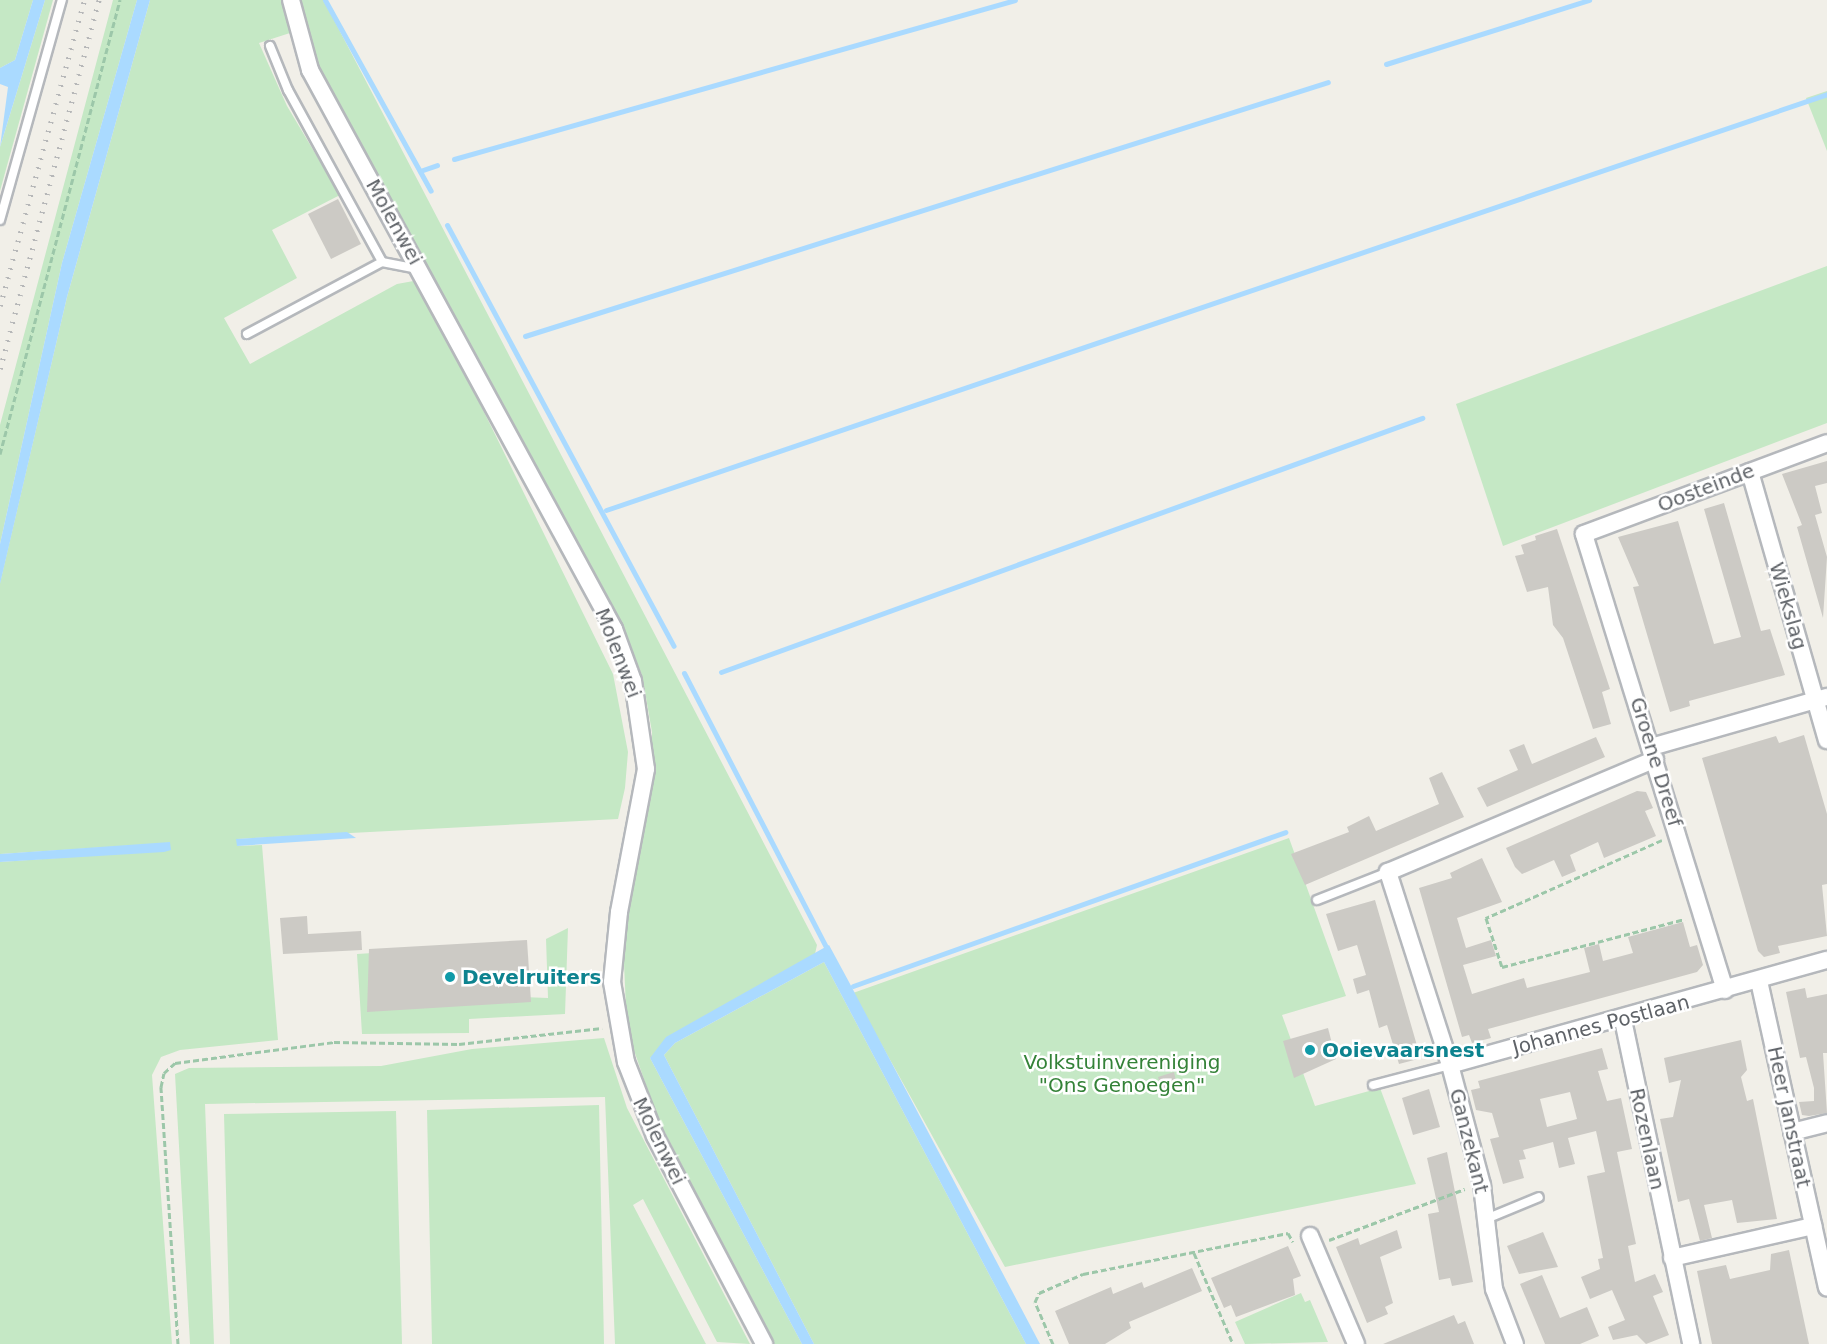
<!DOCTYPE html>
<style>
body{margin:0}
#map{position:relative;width:1827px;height:1344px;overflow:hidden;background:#f1efe8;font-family:"DejaVu Sans",sans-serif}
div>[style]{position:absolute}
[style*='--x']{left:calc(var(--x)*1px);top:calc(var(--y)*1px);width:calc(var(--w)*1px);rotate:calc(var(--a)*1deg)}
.green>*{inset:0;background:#c5e8c5}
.water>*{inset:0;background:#aadaff}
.stream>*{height:5px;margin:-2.5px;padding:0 2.5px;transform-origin:2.5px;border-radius:2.5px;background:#aadaff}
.building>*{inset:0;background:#cccac5}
.path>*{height:3px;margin-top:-1.5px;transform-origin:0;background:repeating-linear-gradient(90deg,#9cc7a9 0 6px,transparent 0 9px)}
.roads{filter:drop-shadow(2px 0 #b5b8bc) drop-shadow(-2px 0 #b5b8bc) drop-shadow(0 2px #b5b8bc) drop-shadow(0 -2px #b5b8bc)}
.lane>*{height:8px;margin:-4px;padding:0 4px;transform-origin:4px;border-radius:4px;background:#fff}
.street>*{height:16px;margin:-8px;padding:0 8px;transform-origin:8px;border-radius:8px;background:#fff}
.rail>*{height:4.5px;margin-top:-2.25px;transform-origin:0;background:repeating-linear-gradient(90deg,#b6b7b8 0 1.5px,transparent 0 9.5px)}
.dots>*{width:16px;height:16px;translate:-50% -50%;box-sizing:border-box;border:3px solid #fff;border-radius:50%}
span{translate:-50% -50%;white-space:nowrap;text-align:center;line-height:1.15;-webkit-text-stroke:5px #fff;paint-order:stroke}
.street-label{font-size:20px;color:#5f6368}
.culture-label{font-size:20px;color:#0d838f;font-weight:700}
.left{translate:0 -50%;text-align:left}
.park-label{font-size:20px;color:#348238}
</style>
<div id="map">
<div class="green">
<div style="clip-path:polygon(0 0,33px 0,15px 60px,0 68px)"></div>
<div style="clip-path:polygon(45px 0,53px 0,0 191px,0 147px)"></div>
<div style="clip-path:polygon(113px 0,137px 0,62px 263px,0 544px,0 425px)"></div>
<div style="clip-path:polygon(150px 0,284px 0,290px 33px,259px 43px,287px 106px,340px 195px,272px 230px,297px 278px,224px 318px,250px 364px,397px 284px,419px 280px,613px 674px,628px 752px,625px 788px,618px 819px,237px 839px,237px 846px,262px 845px,278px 1040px,180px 1050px,161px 1057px,152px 1075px,172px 1344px,0 1344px,0 862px,143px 852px,170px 843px,0 854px,0 583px,67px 297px)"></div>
<div style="clip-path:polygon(300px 0,323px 0,333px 18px,817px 945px,815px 954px,650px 1058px,802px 1344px,774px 1344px,657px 1117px,627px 1030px,623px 941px,652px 779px,652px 732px,642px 675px,590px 566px,307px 48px)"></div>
<div style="clip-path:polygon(1827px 91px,1827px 151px,1806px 98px)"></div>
<div style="clip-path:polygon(1827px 266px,1827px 423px,1503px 546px,1456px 404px)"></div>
<div style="clip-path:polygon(1289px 838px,1346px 996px,1282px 1015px,1315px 1106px,1380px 1088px,1416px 1184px,1005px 1267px,853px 993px)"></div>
<div style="clip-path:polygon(568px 928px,565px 1014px,469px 1019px,469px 1033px,362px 1034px,357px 954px,517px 944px,522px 997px,548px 998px,546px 939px)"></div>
<div style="clip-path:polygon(824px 962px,1026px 1344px,814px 1344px,664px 1055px,675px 1043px)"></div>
<div style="clip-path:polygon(604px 1038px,627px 1108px,750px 1344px,717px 1342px,643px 1199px,633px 1205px,706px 1344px,615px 1344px,605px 1097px,205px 1104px,214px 1344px,190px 1344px,175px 1074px,189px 1068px,381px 1066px,472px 1049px)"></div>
<div style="clip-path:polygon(599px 1105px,604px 1344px,432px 1344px,427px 1110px)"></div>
<div style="clip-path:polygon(396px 1111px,402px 1344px,230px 1344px,224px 1114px)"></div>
<div style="clip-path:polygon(1301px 1293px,1305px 1302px,1310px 1300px,1328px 1342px,1245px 1344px,1235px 1322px)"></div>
</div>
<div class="water">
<div style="clip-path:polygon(33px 0,45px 0,0 147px,8px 87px,0 84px,0 68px,15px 60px)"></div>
<div style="clip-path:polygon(137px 0,150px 0,67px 297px,0 584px,0 544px,62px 263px)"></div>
<div style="clip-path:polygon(347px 832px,356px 838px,237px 846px,236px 839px)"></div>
<div style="clip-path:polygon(170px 842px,171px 850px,164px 852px,0 862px,0 854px)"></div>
<div style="clip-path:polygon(829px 945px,849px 982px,1040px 1344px,1026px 1344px,824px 962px,675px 1043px,664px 1055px,814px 1344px,802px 1344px,650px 1058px,666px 1037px)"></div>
</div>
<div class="stream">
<div style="--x:325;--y:0;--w:218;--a:61"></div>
<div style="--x:1386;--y:64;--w:213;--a:-17.5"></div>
<div style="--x:454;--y:159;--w:583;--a:-15.82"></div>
<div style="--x:420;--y:171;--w:18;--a:-19"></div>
<div style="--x:447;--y:225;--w:478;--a:61.7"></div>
<div style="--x:525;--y:336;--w:842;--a:-17.55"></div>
<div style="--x:606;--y:510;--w:1290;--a:-18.81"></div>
<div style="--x:721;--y:672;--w:746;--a:-19.92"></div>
<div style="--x:684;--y:673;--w:315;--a:62.6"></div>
<div style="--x:853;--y:986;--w:459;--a:-19.6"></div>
</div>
<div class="building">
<div style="clip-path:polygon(338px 199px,361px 244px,331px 259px,308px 214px)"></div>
<div style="clip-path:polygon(1827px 461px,1827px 483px,1815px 486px,1822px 513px,1815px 515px,1827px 557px,1823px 618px,1797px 527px,1802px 525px,1782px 474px)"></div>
<div style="clip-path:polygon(1724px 503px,1761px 631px,1770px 629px,1785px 675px,1689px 701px,1690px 706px,1670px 712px,1633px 587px,1639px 586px,1618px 537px,1678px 521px,1714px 644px,1741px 637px,1704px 509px)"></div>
<div style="clip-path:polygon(1557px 529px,1610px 689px,1602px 692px,1611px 724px,1593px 729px,1563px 638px,1553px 625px,1548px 587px,1527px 592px,1515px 556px,1524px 554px,1521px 545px,1536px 540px,1535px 536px)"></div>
<div style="clip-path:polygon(1804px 735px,1827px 814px,1827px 884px,1822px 885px,1827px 936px,1778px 946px,1780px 953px,1764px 957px,1758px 951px,1702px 758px,1776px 736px,1779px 743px)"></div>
<div style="clip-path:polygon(1596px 737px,1605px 757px,1487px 807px,1477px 788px,1518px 770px,1509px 750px,1524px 744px,1532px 764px)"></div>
<div style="clip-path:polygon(1442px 772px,1464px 817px,1305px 885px,1291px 854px,1349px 832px,1347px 827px,1369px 816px,1376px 831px,1439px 804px,1429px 778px)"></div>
<div style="clip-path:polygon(1637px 791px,1646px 792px,1653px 808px,1645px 811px,1656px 836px,1604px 858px,1598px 842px,1570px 855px,1576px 871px,1562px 877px,1554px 860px,1522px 874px,1515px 867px,1506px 848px)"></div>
<div style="clip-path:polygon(1482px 858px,1502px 902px,1457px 918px,1466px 948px,1491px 940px,1496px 956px,1463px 965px,1472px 994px,1524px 978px,1527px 988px,1590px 972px,1584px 948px,1599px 944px,1603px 961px,1633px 953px,1628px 937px,1683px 922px,1690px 947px,1697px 945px,1703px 965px,1697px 972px,1488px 1029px,1491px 1038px,1472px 1043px,1469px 1035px,1462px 1037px,1419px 888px,1452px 878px,1450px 873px)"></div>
<div style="clip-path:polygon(1375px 900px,1418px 1049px,1418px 1059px,1399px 1064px,1387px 1025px,1379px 1028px,1369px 990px,1357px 994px,1353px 979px,1366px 975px,1357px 945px,1338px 951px,1326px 914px)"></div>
<div style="clip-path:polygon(307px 916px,308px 934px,361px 931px,362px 950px,283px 954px,280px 918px)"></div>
<div style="clip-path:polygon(527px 940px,531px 1002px,367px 1012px,369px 949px)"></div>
<div style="clip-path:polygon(1805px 988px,1807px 998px,1827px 994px,1827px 1053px,1823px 1053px,1827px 1113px,1809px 1116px,1802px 1115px,1799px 1102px,1814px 1101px,1814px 1088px,1806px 1057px,1800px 1058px,1786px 992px)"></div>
<div style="clip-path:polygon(1328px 1028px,1336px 1059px,1294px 1078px,1283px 1041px)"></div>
<div style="clip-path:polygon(1741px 1040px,1747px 1070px,1741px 1077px,1747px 1101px,1753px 1099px,1777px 1219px,1737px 1223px,1732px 1200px,1704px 1205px,1712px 1238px,1700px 1241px,1689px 1199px,1678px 1202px,1660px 1119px,1673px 1117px,1681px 1080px,1669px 1083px,1664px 1058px)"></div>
<div style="clip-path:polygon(evenodd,1602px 1048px,1608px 1069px,1598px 1071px,1607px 1101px,1621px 1098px,1632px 1149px,1617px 1152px,1636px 1244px,1628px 1246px,1635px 1282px,1655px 1274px,1663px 1292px,1653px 1296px,1669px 1335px,1646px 1344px,1637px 1335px,1613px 1340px,1608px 1327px,1625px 1320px,1612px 1290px,1590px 1299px,1581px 1277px,1600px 1269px,1598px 1259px,1603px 1258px,1587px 1176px,1605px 1172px,1596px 1131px,1568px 1138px,1575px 1164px,1559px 1168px,1553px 1142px,1523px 1150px,1526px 1159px,1519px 1160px,1524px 1178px,1503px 1184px,1490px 1139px,1499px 1137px,1492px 1113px,1476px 1110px,1471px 1090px,1480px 1088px,1478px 1081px,1602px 1048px,1570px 1092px,1577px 1119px,1547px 1127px,1540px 1099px,1570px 1092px)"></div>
<div style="clip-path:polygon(1174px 1072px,1178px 1090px,1163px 1094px,1158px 1077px)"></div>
<div style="clip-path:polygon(1429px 1089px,1440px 1127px,1413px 1135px,1402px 1098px)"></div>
<div style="clip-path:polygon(1447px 1152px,1473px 1282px,1452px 1286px,1450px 1278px,1439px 1280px,1428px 1214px,1439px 1212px,1427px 1158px)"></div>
<div style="clip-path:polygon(1397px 1230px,1402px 1248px,1380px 1257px,1393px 1303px,1385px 1307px,1388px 1314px,1367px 1323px,1336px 1247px,1358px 1238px,1360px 1245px)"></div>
<div style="clip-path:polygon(1543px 1232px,1558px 1267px,1519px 1274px,1507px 1246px)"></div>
<div style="clip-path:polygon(1288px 1246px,1301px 1276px,1293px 1279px,1295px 1295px,1236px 1317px,1231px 1305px,1224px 1308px,1211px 1278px)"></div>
<div style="clip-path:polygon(1789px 1250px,1809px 1344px,1712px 1344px,1697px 1271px,1726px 1265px,1730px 1279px,1770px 1270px,1771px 1254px)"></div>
<div style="clip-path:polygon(1192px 1268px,1202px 1291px,1129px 1322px,1131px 1328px,1105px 1344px,1069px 1344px,1055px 1311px,1111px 1287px,1113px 1294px,1142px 1282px,1144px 1288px)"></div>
<div style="clip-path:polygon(1542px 1275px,1560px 1318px,1587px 1307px,1599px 1336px,1580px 1344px,1545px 1344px,1520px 1284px)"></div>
<div style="clip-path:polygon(1454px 1315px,1458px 1324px,1465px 1321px,1474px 1344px,1383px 1344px)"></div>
</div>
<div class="path">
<div style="--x:0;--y:454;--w:470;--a:-75.2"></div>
<div style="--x:1662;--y:840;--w:193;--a:156.1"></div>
<div style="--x:1486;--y:918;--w:52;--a:71.9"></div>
<div style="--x:1502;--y:967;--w:189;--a:-14.7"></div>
<div style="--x:1329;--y:1240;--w:145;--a:-20.6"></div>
<div style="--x:1194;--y:1253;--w:99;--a:66.8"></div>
<div style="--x:178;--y:1344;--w:258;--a:-93.8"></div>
<div style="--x:161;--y:1087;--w:14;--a:-78"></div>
<div style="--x:164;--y:1073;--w:15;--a:-42"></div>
<div style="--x:175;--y:1063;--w:160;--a:-7.5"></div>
<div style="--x:334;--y:1042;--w:125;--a:0.9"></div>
<div style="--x:459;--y:1044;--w:144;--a:-6.4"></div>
<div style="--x:1053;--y:1344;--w:46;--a:-113.2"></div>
<div style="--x:1035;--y:1302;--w:10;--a:-66"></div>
<div style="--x:1039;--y:1293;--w:48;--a:-23.4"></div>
<div style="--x:1083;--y:1274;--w:209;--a:-11.3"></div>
<div style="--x:1288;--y:1233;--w:10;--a:61"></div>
</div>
<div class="roads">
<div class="lane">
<div style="--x:270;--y:46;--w:48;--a:67.8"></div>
<div style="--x:288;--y:90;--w:196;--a:61.3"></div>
<div style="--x:0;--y:220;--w:229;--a:-74.3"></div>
<div style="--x:247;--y:334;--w:153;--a:-28.1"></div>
<div style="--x:382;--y:262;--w:38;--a:11"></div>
<div style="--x:1317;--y:900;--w:76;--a:-21.5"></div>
<div style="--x:1373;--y:1085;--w:80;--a:-14.6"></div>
<div style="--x:1486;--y:1219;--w:57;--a:-22.5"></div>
</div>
<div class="street">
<div style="--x:291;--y:0;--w:73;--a:74.8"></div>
<div style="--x:310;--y:70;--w:636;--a:61.46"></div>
<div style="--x:614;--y:629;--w:55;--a:69.9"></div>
<div style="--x:633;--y:681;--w:89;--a:81.6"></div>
<div style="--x:646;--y:769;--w:146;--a:100.7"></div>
<div style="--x:619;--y:912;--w:70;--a:95.7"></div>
<div style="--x:612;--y:982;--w:81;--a:80.1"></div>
<div style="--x:626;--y:1062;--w:79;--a:68.6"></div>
<div style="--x:655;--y:1136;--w:235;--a:62.3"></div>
<div style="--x:1750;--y:472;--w:279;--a:74"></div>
<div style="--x:1651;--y:747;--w:183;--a:-15.9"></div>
<div style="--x:1759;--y:981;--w:314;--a:77.5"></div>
<div style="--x:1725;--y:990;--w:477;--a:-107.2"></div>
<div style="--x:1584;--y:534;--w:259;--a:-20.5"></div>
<div style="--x:1623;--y:1020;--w:331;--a:78.1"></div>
<div style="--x:1450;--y:1065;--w:391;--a:-15.6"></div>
<div style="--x:1792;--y:1132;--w:36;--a:-14"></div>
<div style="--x:1310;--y:1236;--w:117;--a:66.9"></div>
<div style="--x:1672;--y:1258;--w:145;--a:-12.8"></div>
<div style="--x:1515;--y:1344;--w:59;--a:-110.9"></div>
<div style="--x:1494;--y:1289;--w:105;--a:-96.6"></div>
<div style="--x:1482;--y:1185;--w:124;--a:-104.9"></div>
<div style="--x:1450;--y:1065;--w:203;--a:-107.8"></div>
<div style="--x:1388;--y:872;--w:290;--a:-22.9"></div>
</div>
</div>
<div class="rail">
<div style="--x:0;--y:306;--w:317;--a:-74.6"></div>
<div style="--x:0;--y:369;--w:382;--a:-75"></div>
</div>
<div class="dots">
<div style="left:450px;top:977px;background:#0f9aa8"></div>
<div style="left:1310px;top:1050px;background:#0f9aa8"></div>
</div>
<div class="street-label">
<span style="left:394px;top:222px;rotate:61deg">Molenwei</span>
<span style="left:1706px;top:488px;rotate:-21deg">Oosteinde</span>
<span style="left:1788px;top:606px;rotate:74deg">Wiekslag</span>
<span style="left:618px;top:653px;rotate:69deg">Molenwei</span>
<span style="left:1656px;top:762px;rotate:73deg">Groene Dreef</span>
<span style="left:1601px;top:1025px;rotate:-15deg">Johannes Postlaan</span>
<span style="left:1789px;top:1117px;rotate:78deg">Heer Janstraat</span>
<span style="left:1647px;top:1139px;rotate:78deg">Rozenlaan</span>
<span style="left:659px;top:1141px;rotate:64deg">Molenwei</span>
<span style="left:1469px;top:1141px;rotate:76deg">Ganzekant</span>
</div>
<div class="culture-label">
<span class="left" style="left:462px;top:977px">Develruiters</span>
<span class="left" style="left:1322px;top:1050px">Ooievaarsnest</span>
</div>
<div class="park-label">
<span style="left:1122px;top:1074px">Volkstuinvereniging<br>"Ons Genoegen"</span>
</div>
</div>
